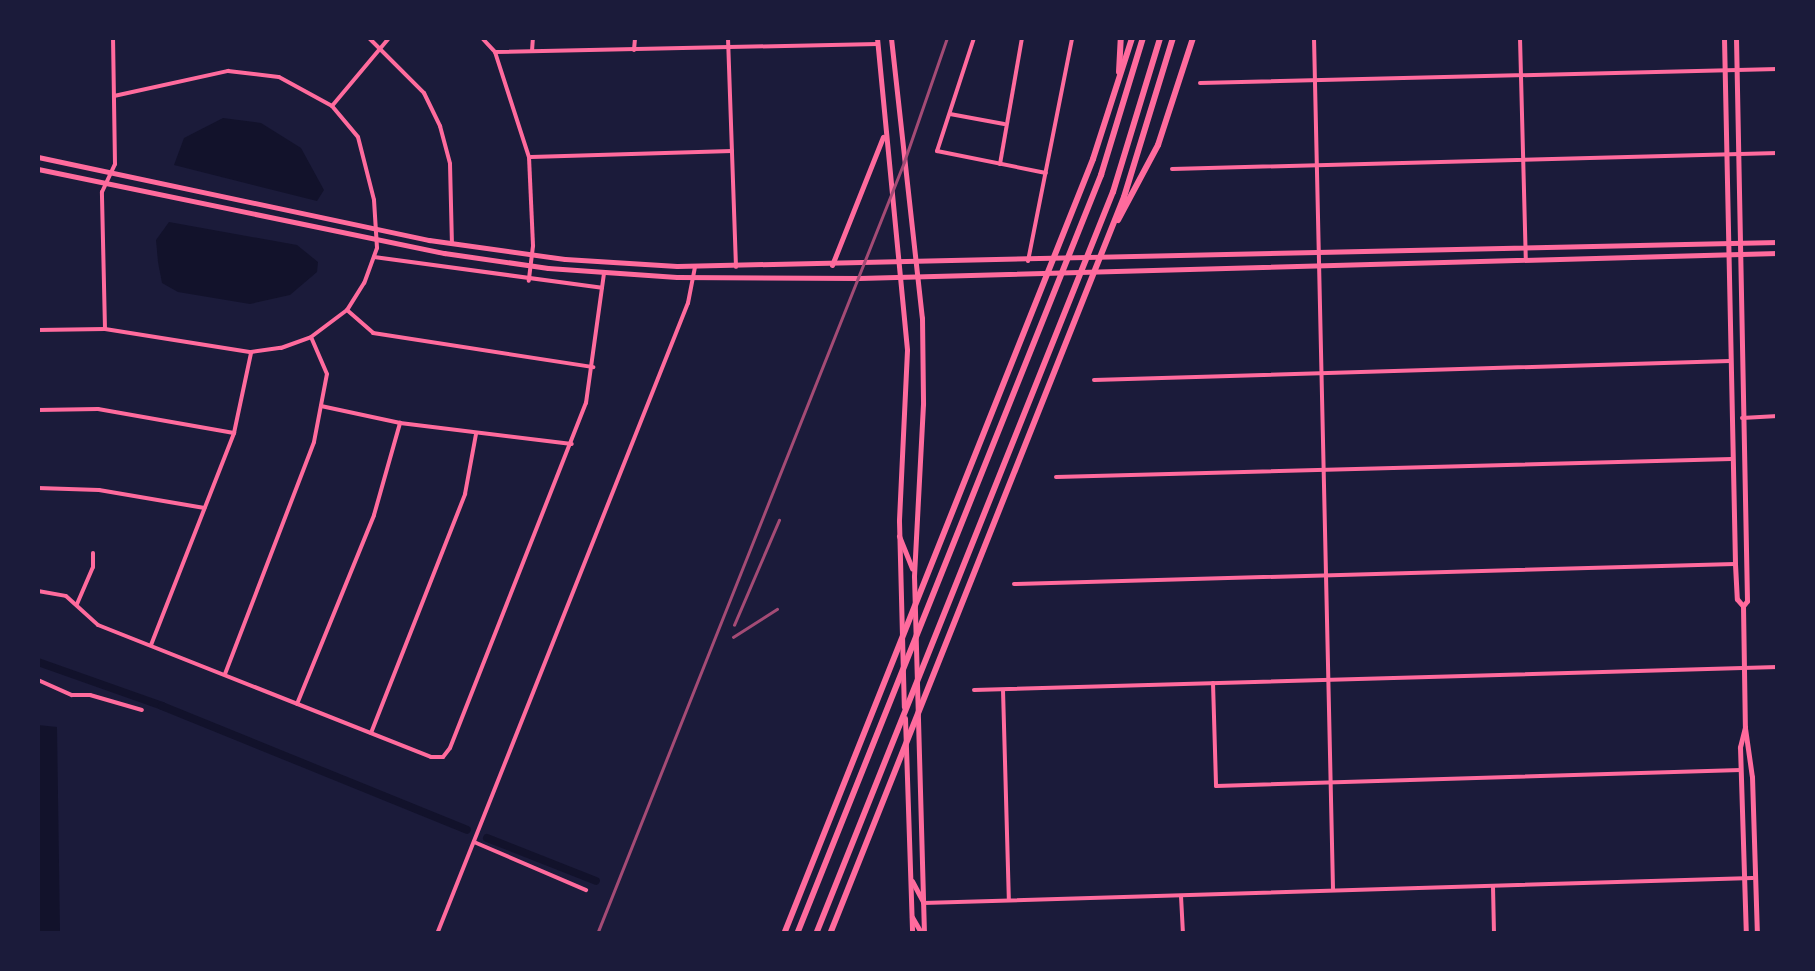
<!DOCTYPE html>
<style>
body{margin:0}
#map{position:relative;width:1815px;height:971px;overflow:hidden;background:#1b1b3a;font-family:"PT Sans Narrow",sans-serif}
div>[style]{position:absolute}
[style*='--x']{left:calc(var(--x)*1px);top:calc(var(--y)*1px);width:calc(var(--w)*1px);rotate:calc(var(--a)*1deg)}
.water>*{inset:0;background:#12122b}
.canal>*{height:8px;margin:-4px;padding:0 4px;transform-origin:4px;border-radius:4px;background:#12122b}
.minor>*{height:4px;margin:-2px;padding:0 2px;transform-origin:2px;border-radius:2px;background:#ff6b9d}
.tertiary>*{height:4px;margin:-2px;padding:0 2px;transform-origin:2px;border-radius:2px;background:#ff6b9d}
.secondary>*{height:5px;margin:-2.5px;padding:0 2.5px;transform-origin:2.5px;border-radius:2.5px;background:#ff6b9d}
.motorway>*{height:6px;margin:-3px;padding:0 3px;transform-origin:3px;border-radius:3px;background:#ff6b9d}
.rail>*{height:2.5px;margin:-1.25px;padding:0 1.25px;transform-origin:1.25px;border-radius:1.25px;background:#a44b75}
span{translate:-50% -50%;white-space:nowrap;text-align:center;line-height:1.15;-webkit-text-stroke:8px #1b1b3a;paint-order:stroke}
.frame{position:absolute;inset:0;border:40px solid #1b1b3a;pointer-events:none}
</style>
<div id="map">
<div class="water">
<div style="clip-path:polygon(223px 118px,261px 123px,301px 148px,324px 190px,317px 201px,174px 165px,184px 138px)"></div>
<div style="clip-path:polygon(169px 222px,297px 245px,318px 262px,317px 272px,290px 295px,250px 304px,178px 292px,162px 283px,158px 262px,156px 240px)"></div>
<div style="clip-path:polygon(38px 725px,57px 727px,60px 933px,38px 933px)"></div>
</div>
<div class="canal">
<div style="--x:38;--y:662;--w:132;--a:19.5"></div>
<div style="--x:162;--y:706;--w:329;--a:22.1"></div>
<div style="--x:487;--y:838;--w:117;--a:21.5"></div>
</div>
<div class="minor">
<div style="--x:369;--y:38;--w:78;--a:45"></div>
<div style="--x:424;--y:93;--w:37;--a:64"></div>
<div style="--x:440;--y:126;--w:39;--a:75"></div>
<div style="--x:450;--y:164;--w:80;--a:88.6"></div>
<div style="--x:482;--y:38;--w:19;--a:47"></div>
<div style="--x:495;--y:52;--w:110;--a:72.1"></div>
<div style="--x:529;--y:157;--w:89;--a:87.4"></div>
<div style="--x:533;--y:246;--w:35;--a:97"></div>
<div style="--x:728;--y:38;--w:229;--a:88"></div>
<div style="--x:974;--y:38;--w:119;--a:108.1"></div>
<div style="--x:937;--y:151;--w:111;--a:11.4"></div>
<div style="--x:1314;--y:38;--w:852;--a:88.72"></div>
<div style="--x:1520;--y:38;--w:222;--a:88.5"></div>
<div style="--x:634;--y:50;--w:12;--a:-85"></div>
<div style="--x:532;--y:51;--w:13;--a:-86"></div>
<div style="--x:495;--y:52;--w:383;--a:-1.2"></div>
<div style="--x:1200;--y:83;--w:578;--a:-1.39"></div>
<div style="--x:114;--y:96;--w:117;--a:-12.4"></div>
<div style="--x:228;--y:71;--w:51;--a:6.7"></div>
<div style="--x:279;--y:77;--w:60;--a:28.7"></div>
<div style="--x:332;--y:106;--w:40;--a:50"></div>
<div style="--x:358;--y:137;--w:65;--a:75.7"></div>
<div style="--x:374;--y:200;--w:48;--a:86.4"></div>
<div style="--x:377;--y:248;--w:37;--a:110"></div>
<div style="--x:364;--y:283;--w:32;--a:122"></div>
<div style="--x:332;--y:106;--w:89;--a:-50"></div>
<div style="--x:950;--y:114;--w:55;--a:10.5"></div>
<div style="--x:531;--y:157;--w:201;--a:-1.7"></div>
<div style="--x:1000;--y:164;--w:128;--a:-80.1"></div>
<div style="--x:1172;--y:169;--w:606;--a:-1.51"></div>
<div style="--x:374;--y:257;--w:230;--a:7.7"></div>
<div style="--x:1028;--y:261;--w:227;--a:-78.8"></div>
<div style="--x:105;--y:329;--w:137;--a:-91.3"></div>
<div style="--x:102;--y:192;--w:31;--a:-65"></div>
<div style="--x:115;--y:164;--w:126;--a:-90.9"></div>
<div style="--x:38;--y:330;--w:67;--a:-0.9"></div>
<div style="--x:105;--y:329;--w:148;--a:9"></div>
<div style="--x:251;--y:352;--w:30;--a:-8"></div>
<div style="--x:281;--y:348;--w:32;--a:-20"></div>
<div style="--x:311;--y:337;--w:45;--a:-36.9"></div>
<div style="--x:347;--y:310;--w:35;--a:41"></div>
<div style="--x:373;--y:333;--w:223;--a:8.8"></div>
<div style="--x:1094;--y:380;--w:636;--a:-1.71"></div>
<div style="--x:321;--y:406;--w:81;--a:12.1"></div>
<div style="--x:400;--y:423;--w:173;--a:7"></div>
<div style="--x:38;--y:410;--w:60;--a:-1"></div>
<div style="--x:98;--y:409;--w:138;--a:10"></div>
<div style="--x:1742;--y:418;--w:36;--a:-3"></div>
<div style="--x:1056;--y:477;--w:676;--a:-1.53"></div>
<div style="--x:38;--y:488;--w:61;--a:1.9"></div>
<div style="--x:99;--y:490;--w:107;--a:9.7"></div>
<div style="--x:1014;--y:584;--w:721;--a:-1.59"></div>
<div style="--x:38;--y:591;--w:28;--a:10"></div>
<div style="--x:66;--y:596;--w:43;--a:42.2"></div>
<div style="--x:98;--y:625;--w:358;--a:21.6"></div>
<div style="--x:431;--y:757;--w:12;--a:0"></div>
<div style="--x:443;--y:757;--w:11;--a:-52"></div>
<div style="--x:450;--y:748;--w:371;--a:-68.5"></div>
<div style="--x:586;--y:403;--w:130;--a:-82.1"></div>
<div style="--x:77;--y:604;--w:40;--a:-66.6"></div>
<div style="--x:93;--y:567;--w:14;--a:-90"></div>
<div style="--x:151;--y:645;--w:228;--a:-68.6"></div>
<div style="--x:234;--y:433;--w:82;--a:-78"></div>
<div style="--x:225;--y:674;--w:248;--a:-69"></div>
<div style="--x:314;--y:442;--w:69;--a:-79.2"></div>
<div style="--x:327;--y:374;--w:40;--a:-113.4"></div>
<div style="--x:38;--y:680;--w:37;--a:24"></div>
<div style="--x:72;--y:695;--w:18;--a:0"></div>
<div style="--x:90;--y:695;--w:54;--a:16.1"></div>
<div style="--x:1213;--y:683;--w:103;--a:88.3"></div>
<div style="--x:1216;--y:786;--w:525;--a:-1.75"></div>
<div style="--x:974;--y:690;--w:804;--a:-1.64"></div>
<div style="--x:1003;--y:690;--w:210;--a:88.4"></div>
<div style="--x:297;--y:704;--w:204;--a:-67.8"></div>
<div style="--x:374;--y:515;--w:96;--a:-74.2"></div>
<div style="--x:371;--y:733;--w:257;--a:-68.5"></div>
<div style="--x:465;--y:494;--w:61;--a:-79.6"></div>
<div style="--x:474;--y:842;--w:122;--a:23.2"></div>
<div style="--x:1493;--y:886;--w:48;--a:88.8"></div>
<div style="--x:1181;--y:896;--w:38;--a:87"></div>
<div style="--x:923;--y:903;--w:830;--a:-1.73"></div>
</div>
<div class="tertiary">
<div style="--x:437;--y:934;--w:679;--a:-68.31"></div>
<div style="--x:688;--y:303;--w:37;--a:-79"></div>
</div>
<div class="secondary">
<div style="--x:877;--y:38;--w:313;--a:84.5"></div>
<div style="--x:907;--y:350;--w:171;--a:92.7"></div>
<div style="--x:899;--y:521;--w:186;--a:88.5"></div>
<div style="--x:891;--y:38;--w:282;--a:83.7"></div>
<div style="--x:922;--y:318;--w:86;--a:89.3"></div>
<div style="--x:923;--y:404;--w:172;--a:93"></div>
<div style="--x:914;--y:576;--w:358;--a:88.4"></div>
<div style="--x:1724;--y:38;--w:526;--a:88.8"></div>
<div style="--x:1735;--y:564;--w:35;--a:87"></div>
<div style="--x:1737;--y:599;--w:9;--a:49"></div>
<div style="--x:1736;--y:38;--w:563;--a:88.88"></div>
<div style="--x:1747;--y:601;--w:6;--a:129"></div>
<div style="--x:1743;--y:606;--w:121;--a:89.1"></div>
<div style="--x:1745;--y:727;--w:21;--a:104"></div>
<div style="--x:1740;--y:747;--w:187;--a:88.2"></div>
<div style="--x:38;--y:157;--w:400;--a:12"></div>
<div style="--x:429;--y:240;--w:137;--a:8"></div>
<div style="--x:565;--y:259;--w:112;--a:3.6"></div>
<div style="--x:677;--y:266;--w:1101;--a:-1.25"></div>
<div style="--x:38;--y:169;--w:415;--a:11.7"></div>
<div style="--x:444;--y:253;--w:105;--a:8.2"></div>
<div style="--x:548;--y:268;--w:129;--a:4"></div>
<div style="--x:677;--y:277;--w:182;--a:0.3"></div>
<div style="--x:859;--y:278;--w:919;--a:-1.56"></div>
<div style="--x:832;--y:265;--w:138;--a:-68.3"></div>
<div style="--x:899;--y:536;--w:35;--a:68"></div>
<div style="--x:905;--y:718;--w:216;--a:88.1"></div>
<div style="--x:1745;--y:728;--w:49;--a:81.9"></div>
<div style="--x:1752;--y:777;--w:157;--a:88.2"></div>
<div style="--x:912;--y:881;--w:24;--a:62"></div>
<div style="--x:912;--y:917;--w:20;--a:60"></div>
</div>
<div class="motorway">
<div style="--x:1119;--y:72;--w:34;--a:-87"></div>
<div style="--x:1118;--y:220;--w:85;--a:-61.9"></div>
<div style="--x:1158;--y:145;--w:113;--a:-71.9"></div>
<div style="--x:784;--y:934;--w:834;--a:-68.26"></div>
<div style="--x:1093;--y:159;--w:127;--a:-72.1"></div>
<div style="--x:797;--y:934;--w:818;--a:-68.17"></div>
<div style="--x:1101;--y:175;--w:143;--a:-73"></div>
<div style="--x:816;--y:934;--w:799;--a:-68.19"></div>
<div style="--x:1113;--y:192;--w:161;--a:-73"></div>
<div style="--x:830;--y:934;--w:793;--a:-68.25"></div>
<div style="--x:1124;--y:197;--w:166;--a:-72.9"></div>
</div>
<div class="rail">
<div style="--x:734;--y:625;--w:114;--a:-66.8"></div>
<div style="--x:733;--y:637;--w:52;--a:-32.5"></div>
<div style="--x:597;--y:934;--w:831;--a:-68.31"></div>
<div style="--x:904;--y:162;--w:131;--a:-70.9"></div>
</div>
<div class="frame"></div>
</div>
